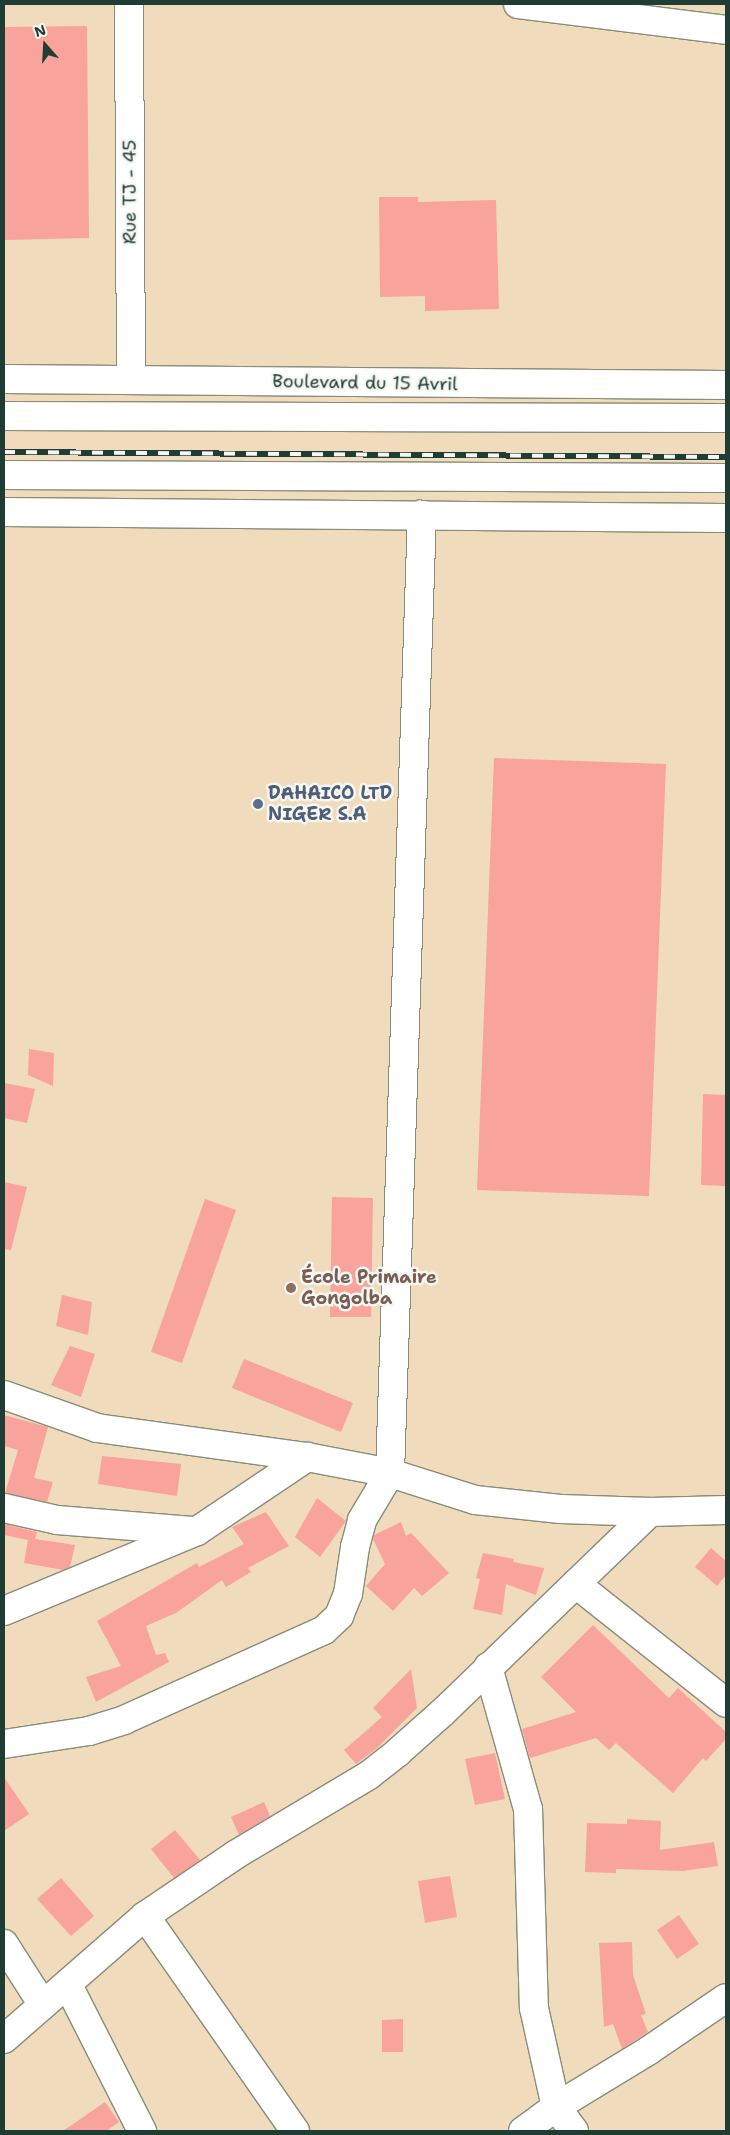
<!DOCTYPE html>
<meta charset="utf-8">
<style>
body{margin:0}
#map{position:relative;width:730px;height:2135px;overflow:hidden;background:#f1dbbd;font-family:"Shantell Sans",sans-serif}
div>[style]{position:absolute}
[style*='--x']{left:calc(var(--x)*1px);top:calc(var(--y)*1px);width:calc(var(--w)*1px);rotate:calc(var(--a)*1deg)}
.building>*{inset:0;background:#f8a39c}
.roads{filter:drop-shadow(1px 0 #888c78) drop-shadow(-1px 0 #888c78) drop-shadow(0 1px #888c78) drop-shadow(0 -1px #888c78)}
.street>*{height:28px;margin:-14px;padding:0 14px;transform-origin:14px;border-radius:14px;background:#fff}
.primary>*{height:28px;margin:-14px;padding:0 14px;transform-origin:14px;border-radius:14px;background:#fff}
.highway>*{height:28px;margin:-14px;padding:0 14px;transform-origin:14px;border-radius:14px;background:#fff}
.rail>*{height:5.5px;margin-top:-2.75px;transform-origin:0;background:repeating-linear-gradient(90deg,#f6f6f2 0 11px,#1f3d34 0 22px);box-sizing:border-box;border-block:1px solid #1f3d34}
.dots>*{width:14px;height:14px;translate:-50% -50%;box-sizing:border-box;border:2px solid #f6f6f2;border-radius:50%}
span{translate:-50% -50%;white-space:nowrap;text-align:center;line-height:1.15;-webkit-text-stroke:5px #f6f6f2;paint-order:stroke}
.street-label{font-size:18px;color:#1f3d34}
.service-label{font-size:18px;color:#4e5e75;font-weight:700}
.left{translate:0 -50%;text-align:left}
.education-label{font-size:18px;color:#785e54;font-weight:700}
.frame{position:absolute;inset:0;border:5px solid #1f3d34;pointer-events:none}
.north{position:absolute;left:20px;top:20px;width:50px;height:50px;-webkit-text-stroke:4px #f6f6f2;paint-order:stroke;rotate:341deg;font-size:14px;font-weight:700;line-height:20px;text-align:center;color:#1f3d34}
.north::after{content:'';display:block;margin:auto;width:18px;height:22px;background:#1f3d34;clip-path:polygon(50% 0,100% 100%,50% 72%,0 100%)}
</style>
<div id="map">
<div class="building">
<div style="clip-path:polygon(87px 26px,89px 238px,4px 240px,4px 27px)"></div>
<div style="clip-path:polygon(379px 197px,418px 197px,418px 202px,496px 200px,499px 309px,425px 311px,425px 296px,380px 297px)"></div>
<div style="clip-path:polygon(494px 758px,666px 764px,649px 1196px,477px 1190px)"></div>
<div style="clip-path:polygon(29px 1049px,54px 1053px,53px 1086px,28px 1075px)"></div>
<div style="clip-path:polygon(4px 1083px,35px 1089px,27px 1123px,4px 1118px)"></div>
<div style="clip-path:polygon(703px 1094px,726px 1095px,726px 1186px,701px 1185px)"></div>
<div style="clip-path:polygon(4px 1182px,27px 1187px,11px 1250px,4px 1249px)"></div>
<div style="clip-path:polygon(332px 1197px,373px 1198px,371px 1317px,330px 1317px)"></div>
<div style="clip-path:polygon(205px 1199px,236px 1210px,182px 1363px,151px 1352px)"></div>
<div style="clip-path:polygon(62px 1295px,92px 1302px,88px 1335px,56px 1326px)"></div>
<div style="clip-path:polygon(70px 1346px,95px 1354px,81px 1397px,51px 1385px)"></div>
<div style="clip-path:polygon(244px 1359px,353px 1403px,341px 1432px,232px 1388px)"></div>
<div style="clip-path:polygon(4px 1415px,48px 1427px,34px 1478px,53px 1482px,47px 1502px,5px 1493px,18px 1450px,4px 1446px)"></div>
<div style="clip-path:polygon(102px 1456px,181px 1464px,177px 1496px,98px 1484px)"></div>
<div style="clip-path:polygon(317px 1498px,346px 1521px,320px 1557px,295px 1537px)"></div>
<div style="clip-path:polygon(266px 1512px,289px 1546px,248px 1568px,251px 1572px,226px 1587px,222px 1580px,176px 1613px,146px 1626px,156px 1655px,165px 1653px,169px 1662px,96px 1702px,86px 1677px,121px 1666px,97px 1621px,197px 1563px,199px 1567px,244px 1544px,232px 1527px)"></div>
<div style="clip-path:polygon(401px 1522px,406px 1536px,411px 1533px,449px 1573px,422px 1596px,414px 1588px,393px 1611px,366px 1586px,385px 1564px,373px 1539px,374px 1535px)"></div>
<div style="clip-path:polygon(4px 1524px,37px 1532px,35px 1539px,75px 1545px,70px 1567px,63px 1570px,24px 1563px,28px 1540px,4px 1535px)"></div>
<div style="clip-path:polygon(711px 1548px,726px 1561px,726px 1575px,717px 1586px,695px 1567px)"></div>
<div style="clip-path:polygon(483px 1553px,514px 1559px,513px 1562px,544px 1568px,536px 1595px,506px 1584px,502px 1615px,473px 1609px,480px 1579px,476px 1578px)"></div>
<div style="clip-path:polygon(593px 1625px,669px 1698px,678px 1688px,726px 1732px,726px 1739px,706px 1761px,703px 1758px,673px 1793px,616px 1743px,609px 1750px,596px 1738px,530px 1758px,522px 1729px,576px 1712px,541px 1677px)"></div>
<div style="clip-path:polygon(411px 1669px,417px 1708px,377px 1748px,356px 1764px,344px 1750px,382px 1717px,373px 1708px)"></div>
<div style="clip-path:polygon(495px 1753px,505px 1799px,475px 1805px,465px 1759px)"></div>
<div style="clip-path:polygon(4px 1777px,29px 1814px,4px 1831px)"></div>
<div style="clip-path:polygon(264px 1802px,270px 1816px,239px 1835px,231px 1817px)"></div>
<div style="clip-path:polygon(627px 1819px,661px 1821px,660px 1850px,714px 1842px,718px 1866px,683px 1871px,616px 1869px,616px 1873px,585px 1872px,587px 1823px,627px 1824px)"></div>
<div style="clip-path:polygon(175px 1830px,200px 1860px,174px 1878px,151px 1849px)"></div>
<div style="clip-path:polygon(450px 1876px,457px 1917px,425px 1923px,418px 1881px)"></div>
<div style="clip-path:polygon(61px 1878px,94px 1916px,71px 1936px,37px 1899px)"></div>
<div style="clip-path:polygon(679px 1915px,699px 1944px,677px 1959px,657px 1930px)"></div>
<div style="clip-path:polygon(632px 1942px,633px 1975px,646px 2014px,641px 2015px,648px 2032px,622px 2049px,613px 2024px,604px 2027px,599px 1943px)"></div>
<div style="clip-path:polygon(403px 2019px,403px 2052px,382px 2052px,382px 2020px)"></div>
<div style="clip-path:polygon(105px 2102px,119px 2122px,106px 2131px,63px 2131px)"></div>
</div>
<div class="roads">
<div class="street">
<div style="--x:129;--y:4;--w:376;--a:89.7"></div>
<div style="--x:518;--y:4;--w:210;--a:7.1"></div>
<div style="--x:4;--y:1395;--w:99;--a:19.5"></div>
<div style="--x:97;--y:1428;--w:212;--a:7.9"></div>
<div style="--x:307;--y:1457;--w:85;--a:10.9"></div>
<div style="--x:390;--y:1473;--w:89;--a:17.6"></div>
<div style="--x:475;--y:1500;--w:86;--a:6"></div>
<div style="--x:561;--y:1509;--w:89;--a:1.9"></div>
<div style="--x:650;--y:1512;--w:76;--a:-1.5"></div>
<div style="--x:4;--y:1508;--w:54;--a:12.8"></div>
<div style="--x:57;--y:1520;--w:136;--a:4.6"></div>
<div style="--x:576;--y:1584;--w:191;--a:38.4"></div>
<div style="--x:4;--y:1611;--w:209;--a:-22.5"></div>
<div style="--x:197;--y:1531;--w:133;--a:-33.9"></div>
<div style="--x:488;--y:1667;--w:148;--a:74.3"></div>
<div style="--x:528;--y:1809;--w:199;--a:88.3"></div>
<div style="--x:534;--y:2008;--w:101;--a:77.5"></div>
<div style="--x:556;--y:2107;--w:30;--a:53"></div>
<div style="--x:4;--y:1744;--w:86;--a:-8.7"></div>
<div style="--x:89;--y:1731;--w:37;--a:-17"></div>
<div style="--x:124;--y:1720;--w:219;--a:-24.2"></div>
<div style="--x:324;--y:1630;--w:21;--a:-43"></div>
<div style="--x:339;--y:1616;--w:24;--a:-68"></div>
<div style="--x:348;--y:1594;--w:48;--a:-81.5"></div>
<div style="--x:355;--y:1547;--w:28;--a:-75"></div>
<div style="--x:362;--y:1520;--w:55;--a:-59.2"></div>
<div style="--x:390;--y:1473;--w:959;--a:-88.09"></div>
<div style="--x:145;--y:1916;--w:262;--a:55.1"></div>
<div style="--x:4;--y:1944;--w:72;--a:57.4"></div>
<div style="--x:68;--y:1985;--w:164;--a:63.1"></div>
<div style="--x:4;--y:2039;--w:187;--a:-41.1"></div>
<div style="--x:145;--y:1916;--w:109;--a:-34.1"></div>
<div style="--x:235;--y:1855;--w:156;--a:-30.8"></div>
<div style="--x:369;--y:1775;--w:37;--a:-38"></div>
<div style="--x:398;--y:1752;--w:59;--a:-41.6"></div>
<div style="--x:442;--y:1713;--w:289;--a:-44"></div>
<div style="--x:523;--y:2131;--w:41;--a:-36"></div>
<div style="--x:556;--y:2107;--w:108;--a:-31.3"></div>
<div style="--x:648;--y:2051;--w:94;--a:-34.2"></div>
</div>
<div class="primary">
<div style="--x:4;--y:379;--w:722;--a:0.48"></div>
<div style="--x:4;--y:512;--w:722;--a:0.48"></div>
</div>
<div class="highway">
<div style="--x:4;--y:416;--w:722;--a:0.16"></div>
<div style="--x:4;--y:475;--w:722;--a:0.24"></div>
</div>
</div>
<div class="rail">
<div style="--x:4;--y:452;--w:722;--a:0.4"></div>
</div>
<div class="dots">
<div style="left:258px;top:804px;background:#5c6f8a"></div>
<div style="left:291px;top:1288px;background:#8d6e63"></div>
</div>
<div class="street-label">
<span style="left:130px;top:192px;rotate:-90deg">Rue TJ - 45</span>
<span style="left:365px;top:383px;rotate:1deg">Boulevard du 15 Avril</span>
</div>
<div class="service-label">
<span class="left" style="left:268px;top:804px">DAHAICO LTD<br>NIGER S.A</span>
</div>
<div class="education-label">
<span class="left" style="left:301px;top:1288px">École Primaire<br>Gongolba</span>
</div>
<div class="frame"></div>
<div class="north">N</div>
</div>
